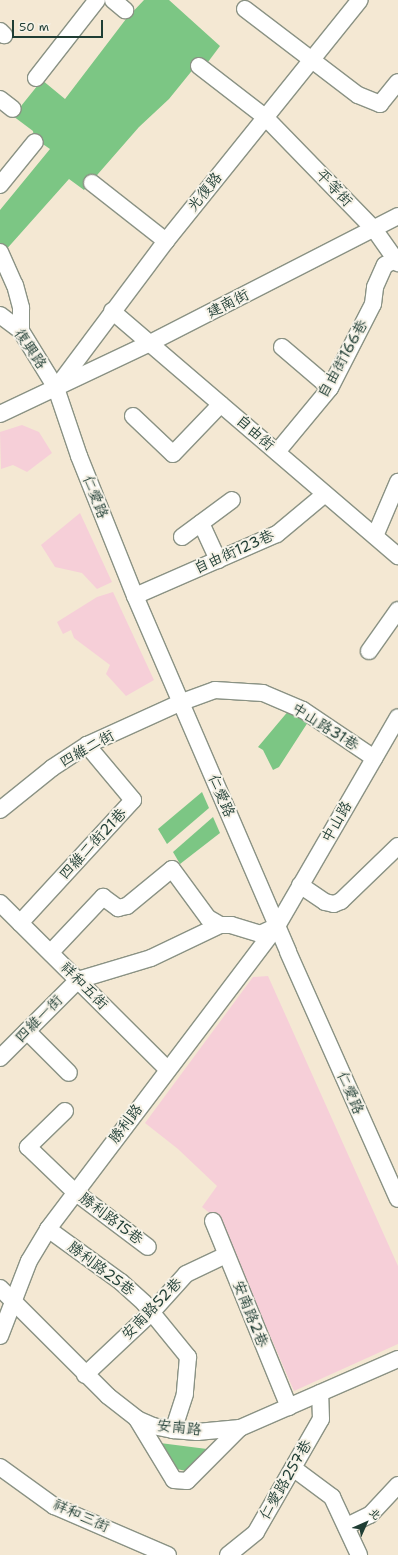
<!DOCTYPE html>
<meta charset="utf-8">
<style>
body{margin:0}
#map{position:relative;width:398px;height:1555px;overflow:hidden;background:#f4e8d3;font-family:"Shantell Sans","LXGW WenKai TC",sans-serif}
div>[style]{position:absolute}
[style*='--x']{left:calc(var(--x)*1px);top:calc(var(--y)*1px);width:calc(var(--w)*1px);rotate:calc(var(--a)*1deg)}
.built>*{inset:0;background:#f6cfd8}
.green>*{inset:0;background:#7cc684}
.roads{filter:drop-shadow(1px 0 #8a9284) drop-shadow(-1px 0 #8a9284) drop-shadow(0 1px #8a9284) drop-shadow(0 -1px #8a9284)}
.minor>*{height:16px;margin:-8px;padding:0 8px;transform-origin:8px;border-radius:8px;background:#fff}
span{translate:-50% -50%;white-space:nowrap;text-align:center;line-height:1.15;-webkit-text-stroke:4px #f7f3e8;paint-order:stroke}
.street-label{font-size:15px;color:#1f3d34}
.north{position:absolute;left:346px;top:1503px;width:40px;height:40px;-webkit-text-stroke:3px #f7f3e8;paint-order:stroke;rotate:45deg;font-size:11px;font-weight:700;line-height:16px;text-align:center;color:#1f3d34}
.north::after{content:'';display:block;margin:auto;width:14px;height:18px;background:#1f3d34;clip-path:polygon(50% 0,100% 100%,50% 72%,0 100%)}
.scale{position:absolute;left:12px;top:20px;width:91px;height:18px;box-sizing:border-box;border:2px solid #1f3d34;border-top:0;padding-left:5px;font-size:12px;line-height:14px;white-space:nowrap;color:#1f3d34;-webkit-text-stroke:3px #f7f3e8;paint-order:stroke}
</style>
<div id="map">
<div class="built">
<div style="clip-path:polygon(22px 425px,39px 432px,52px 453px,27px 472px,13px 465px,1px 469px,0 432px)"></div>
<div style="clip-path:polygon(80px 513px,112px 582px,97px 589px,82px 573px,55px 567px,41px 545px)"></div>
<div style="clip-path:polygon(113px 592px,154px 680px,126px 696px,106px 674px,110px 665px,74px 638px,71px 630px,63px 634px,57px 622px,97px 597px)"></div>
<div style="clip-path:polygon(268px 976px,398px 1266px,398px 1344px,294px 1391px,221px 1222px,202px 1207px,217px 1186px,178px 1149px,145px 1123px,253px 977px)"></div>
</div>
<div class="green">
<div style="clip-path:polygon(144px 0,169px 0,220px 46px,205px 66px,199px 62px,169px 99px,139px 127px,84px 190px,69px 179px,4px 252px,0 246px,0 210px,50px 149px,34px 138px,33px 131px,13px 116px,42px 80px,65px 99px,126px 19px)"></div>
<div style="clip-path:polygon(290px 709px,310px 719px,279px 767px,273px 770px,263px 750px,258px 747px)"></div>
<div style="clip-path:polygon(202px 792px,209px 808px,167px 844px,158px 829px)"></div>
<div style="clip-path:polygon(213px 817px,220px 833px,180px 864px,173px 852px)"></div>
<div style="clip-path:polygon(160px 1443px,207px 1449px,186px 1471px,177px 1469px)"></div>
</div>
<div class="roads">
<div class="minor">
<div style="--x:113;--y:0;--w:16;--a:40"></div>
<div style="--x:245;--y:9;--w:142;--a:37.3"></div>
<div style="--x:358;--y:95;--w:24;--a:22"></div>
<div style="--x:380;--y:104;--w:28;--a:-51"></div>
<div style="--x:0;--y:31;--w:6;--a:45"></div>
<div style="--x:199;--y:66;--w:83;--a:37.7"></div>
<div style="--x:265;--y:117;--w:156;--a:45.8"></div>
<div style="--x:374;--y:229;--w:42;--a:54.8"></div>
<div style="--x:36;--y:78;--w:99;--a:-52"></div>
<div style="--x:0;--y:99;--w:16;--a:38"></div>
<div style="--x:92;--y:183;--w:94;--a:38.1"></div>
<div style="--x:0;--y:185;--w:55;--a:-50.9"></div>
<div style="--x:0;--y:252;--w:36;--a:66"></div>
<div style="--x:15;--y:285;--w:24;--a:75"></div>
<div style="--x:21;--y:308;--w:23;--a:90"></div>
<div style="--x:112;--y:311;--w:377;--a:40.6"></div>
<div style="--x:0;--y:315;--w:26;--a:37"></div>
<div style="--x:21;--y:331;--w:67;--a:58.4"></div>
<div style="--x:56;--y:388;--w:72;--a:71.3"></div>
<div style="--x:79;--y:456;--w:151;--a:68.2"></div>
<div style="--x:135;--y:596;--w:387;--a:66.7"></div>
<div style="--x:288;--y:952;--w:270;--a:66"></div>
<div style="--x:282;--y:347;--w:63;--a:40.5"></div>
<div style="--x:56;--y:388;--w:184;--a:-53.2"></div>
<div style="--x:166;--y:241;--w:309;--a:-51.2"></div>
<div style="--x:0;--y:414;--w:166;--a:-25.3"></div>
<div style="--x:150;--y:343;--w:279;--a:-27.1"></div>
<div style="--x:133;--y:416;--w:55;--a:43.5"></div>
<div style="--x:173;--y:454;--w:69;--a:-46.2"></div>
<div style="--x:277;--y:452;--w:83;--a:-50.4"></div>
<div style="--x:330;--y:388;--w:94;--a:-62.9"></div>
<div style="--x:373;--y:304;--w:17;--a:-83"></div>
<div style="--x:375;--y:287;--w:24;--a:-66"></div>
<div style="--x:385;--y:265;--w:11;--a:-27"></div>
<div style="--x:201;--y:523;--w:41;--a:65.3"></div>
<div style="--x:375;--y:536;--w:59;--a:-66.9"></div>
<div style="--x:182;--y:537;--w:62;--a:-36.5"></div>
<div style="--x:135;--y:596;--w:155;--a:-23.6"></div>
<div style="--x:277;--y:534;--w:62;--a:-39.8"></div>
<div style="--x:369;--y:651;--w:50;--a:-54.7"></div>
<div style="--x:0;--y:810;--w:67;--a:-38.9"></div>
<div style="--x:52;--y:768;--w:42;--a:-33.3"></div>
<div style="--x:87;--y:745;--w:104;--a:-24.4"></div>
<div style="--x:182;--y:702;--w:35;--a:-20"></div>
<div style="--x:215;--y:690;--w:48;--a:3.6"></div>
<div style="--x:263;--y:693;--w:43;--a:23"></div>
<div style="--x:303;--y:710;--w:86;--a:34.1"></div>
<div style="--x:300;--y:885;--w:30;--a:34"></div>
<div style="--x:325;--y:902;--w:9;--a:13"></div>
<div style="--x:334;--y:904;--w:8;--a:-23"></div>
<div style="--x:341;--y:901;--w:79;--a:-44"></div>
<div style="--x:0;--y:903;--w:235;--a:44.8"></div>
<div style="--x:20;--y:923;--w:167;--a:-47.4"></div>
<div style="--x:133;--y:800;--w:72;--a:-129.9"></div>
<div style="--x:51;--y:952;--w:76;--a:-46.6"></div>
<div style="--x:103;--y:897;--w:19;--a:36"></div>
<div style="--x:118;--y:908;--w:9;--a:-13"></div>
<div style="--x:127;--y:906;--w:58;--a:-39.4"></div>
<div style="--x:172;--y:869;--w:61;--a:53.7"></div>
<div style="--x:208;--y:918;--w:14;--a:30"></div>
<div style="--x:220;--y:925;--w:11;--a:0"></div>
<div style="--x:231;--y:925;--w:30;--a:17"></div>
<div style="--x:260;--y:934;--w:19;--a:-25"></div>
<div style="--x:27;--y:1031;--w:59;--a:45"></div>
<div style="--x:0;--y:1058;--w:110;--a:-45"></div>
<div style="--x:78;--y:980;--w:76;--a:-16.8"></div>
<div style="--x:151;--y:958;--w:76;--a:-25.6"></div>
<div style="--x:65;--y:1111;--w:52;--a:135.8"></div>
<div style="--x:28;--y:1147;--w:65;--a:43.8"></div>
<div style="--x:75;--y:1192;--w:91;--a:37"></div>
<div style="--x:213;--y:1221;--w:201;--a:67.8"></div>
<div style="--x:48;--y:1229;--w:90;--a:36"></div>
<div style="--x:121;--y:1282;--w:31;--a:42"></div>
<div style="--x:144;--y:1303;--w:70;--a:50.8"></div>
<div style="--x:188;--y:1357;--w:37;--a:95"></div>
<div style="--x:185;--y:1394;--w:38;--a:108"></div>
<div style="--x:0;--y:1288;--w:153;--a:45"></div>
<div style="--x:108;--y:1396;--w:37;--a:38"></div>
<div style="--x:137;--y:1419;--w:17;--a:24"></div>
<div style="--x:153;--y:1426;--w:20;--a:11"></div>
<div style="--x:173;--y:1430;--w:24;--a:5"></div>
<div style="--x:197;--y:1432;--w:43;--a:-5.3"></div>
<div style="--x:240;--y:1428;--w:172;--a:-23.6"></div>
<div style="--x:0;--y:1336;--w:80;--a:-68.9"></div>
<div style="--x:29;--y:1261;--w:37;--a:-59"></div>
<div style="--x:48;--y:1229;--w:380;--a:-52.9"></div>
<div style="--x:277;--y:926;--w:241;--a:-59.9"></div>
<div style="--x:85;--y:1375;--w:91;--a:-43.2"></div>
<div style="--x:151;--y:1313;--w:52;--a:-48.1"></div>
<div style="--x:186;--y:1274;--w:44;--a:-25.4"></div>
<div style="--x:137;--y:1419;--w:71;--a:58.8"></div>
<div style="--x:174;--y:1480;--w:13;--a:4"></div>
<div style="--x:187;--y:1481;--w:75;--a:-45"></div>
<div style="--x:0;--y:1467;--w:67;--a:35.8"></div>
<div style="--x:54;--y:1506;--w:124;--a:23.3"></div>
<div style="--x:293;--y:1468;--w:49;--a:36.6"></div>
<div style="--x:332;--y:1497;--w:64;--a:65"></div>
<div style="--x:347;--y:1526;--w:25;--a:-26"></div>
<div style="--x:370;--y:1515;--w:41;--a:-47"></div>
<div style="--x:228;--y:1555;--w:36;--a:-39"></div>
<div style="--x:256;--y:1532;--w:130;--a:-60.1"></div>
<div style="--x:321;--y:1419;--w:26;--a:-92"></div>
</div>
</div>
<div class="street-label">
<span style="left:334px;top:188px;rotate:46deg">平等街</span>
<span style="left:205px;top:192px;rotate:-51deg">光復路</span>
<span style="left:228px;top:304px;rotate:-27deg">建南街</span>
<span style="left:30px;top:349px;rotate:55deg">復興路</span>
<span style="left:343px;top:359px;rotate:-61deg">自由街166巷</span>
<span style="left:255px;top:433px;rotate:41deg">自由街</span>
<span style="left:95px;top:497px;rotate:68deg">仁愛路</span>
<span style="left:234px;top:552px;rotate:-24deg">自由街123巷</span>
<span style="left:325px;top:727px;rotate:32deg">中山路31巷</span>
<span style="left:87px;top:749px;rotate:-29deg">四維二街</span>
<span style="left:221px;top:796px;rotate:67deg">仁愛路</span>
<span style="left:337px;top:822px;rotate:-60deg">中山路</span>
<span style="left:93px;top:844px;rotate:-47deg">四維二街21巷</span>
<span style="left:84px;top:986px;rotate:45deg">祥和五街</span>
<span style="left:39px;top:1019px;rotate:-45deg">四維一街</span>
<span style="left:350px;top:1093px;rotate:66deg">仁愛路</span>
<span style="left:126px;top:1124px;rotate:-53deg">勝利路</span>
<span style="left:111px;top:1219px;rotate:37deg">勝利路15巷</span>
<span style="left:101px;top:1269px;rotate:37deg">勝利路25巷</span>
<span style="left:152px;top:1309px;rotate:-46deg">安南路52巷</span>
<span style="left:250px;top:1314px;rotate:68deg">安南路2巷</span>
<span style="left:179px;top:1428px;rotate:6deg">安南路</span>
<span style="left:286px;top:1480px;rotate:-60deg">仁愛路257巷</span>
<span style="left:81px;top:1516px;rotate:24deg">祥和三街</span>
</div>
<div class="north">北</div>
<div class="scale">50 m</div>
</div>
